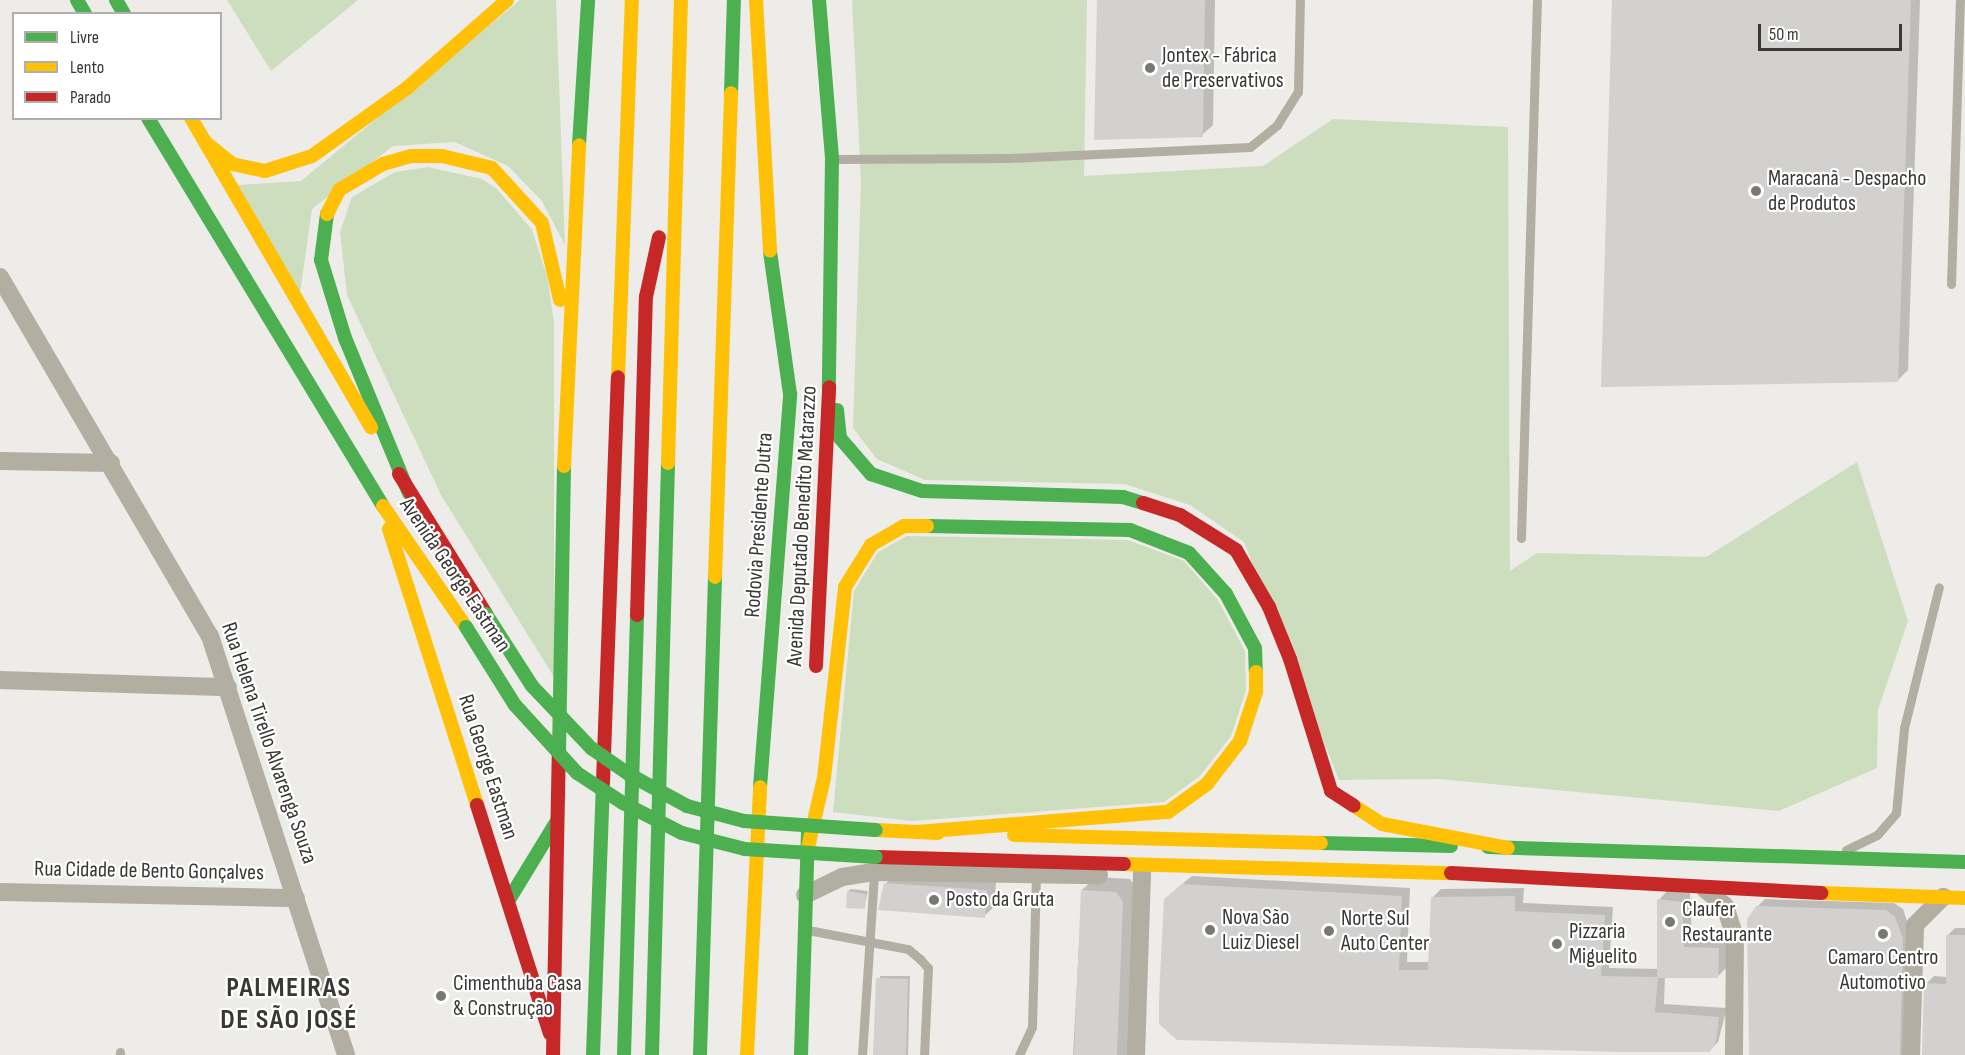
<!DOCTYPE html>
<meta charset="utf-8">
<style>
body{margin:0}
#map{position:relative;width:1965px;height:1055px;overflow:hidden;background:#edece8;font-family:"Sofia Sans Condensed",sans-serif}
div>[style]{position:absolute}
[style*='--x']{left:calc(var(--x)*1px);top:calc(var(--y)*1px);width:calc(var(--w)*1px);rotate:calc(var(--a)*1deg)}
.green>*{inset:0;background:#cddebf}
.shadow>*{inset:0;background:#0003}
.building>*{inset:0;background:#d2d1d0}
.lane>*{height:9px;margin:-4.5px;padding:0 4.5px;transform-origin:4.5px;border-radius:4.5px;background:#b2aea2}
.street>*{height:18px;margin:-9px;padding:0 9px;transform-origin:9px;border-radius:9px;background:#b2aea2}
.fast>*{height:14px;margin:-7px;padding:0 7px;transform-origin:7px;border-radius:7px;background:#4caf50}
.slow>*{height:14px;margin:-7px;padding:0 7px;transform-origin:7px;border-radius:7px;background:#ffc107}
.jam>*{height:14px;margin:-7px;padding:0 7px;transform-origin:7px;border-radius:7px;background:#c62828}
.fast-bridge>*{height:14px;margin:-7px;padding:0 7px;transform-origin:7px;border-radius:7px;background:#4caf50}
.dots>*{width:16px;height:16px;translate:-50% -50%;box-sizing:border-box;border:3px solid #fff;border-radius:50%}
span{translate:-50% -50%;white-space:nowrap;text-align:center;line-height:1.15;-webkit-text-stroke:4.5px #fff;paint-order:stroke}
.poi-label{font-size:22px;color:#393835}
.left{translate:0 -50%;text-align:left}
.street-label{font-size:22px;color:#393835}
.district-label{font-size:28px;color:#393835;font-weight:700;letter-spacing:1.5px}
.legend{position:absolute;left:12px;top:12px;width:210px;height:108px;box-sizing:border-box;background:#fff;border:2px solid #b0afae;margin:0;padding:8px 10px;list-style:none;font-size:18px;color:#393835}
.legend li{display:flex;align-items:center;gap:12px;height:30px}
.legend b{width:30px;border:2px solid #b0afae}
.scale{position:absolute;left:1758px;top:24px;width:144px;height:27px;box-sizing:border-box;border:3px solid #393835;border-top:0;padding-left:8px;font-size:18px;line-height:21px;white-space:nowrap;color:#393835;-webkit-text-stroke:4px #fff;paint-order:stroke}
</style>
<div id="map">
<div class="green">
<div style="clip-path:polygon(227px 0,358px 0,271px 71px)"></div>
<div style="clip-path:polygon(520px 0,556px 0,565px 245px,542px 201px,508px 166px,455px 142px,393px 146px,312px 209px,300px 293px,238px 185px,301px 181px)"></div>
<div style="clip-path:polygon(852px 0,1087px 0,1084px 176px,1263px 166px,1333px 119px,1508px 127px,1510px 571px,1537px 553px,1706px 557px,1857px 462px,1908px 621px,1878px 710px,1877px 768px,1779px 811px,1439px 779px,1339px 780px,1244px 542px,1190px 505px,1124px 484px,925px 480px,877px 459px,853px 428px,861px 182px)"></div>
<div style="clip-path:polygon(428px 167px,482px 179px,497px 189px,532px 230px,547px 276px,554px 322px,554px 677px,441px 495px,347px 295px,340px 232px,352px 197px,395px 172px)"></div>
<div style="clip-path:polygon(907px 536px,1128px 540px,1184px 561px,1218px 600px,1245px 651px,1246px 690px,1231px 736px,1200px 776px,1164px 802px,912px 821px,833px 812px,854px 591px,878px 552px)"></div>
</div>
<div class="shadow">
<div style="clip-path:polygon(1099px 0,1215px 0,1213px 125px,1202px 135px)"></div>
<div style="clip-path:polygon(1613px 0,1920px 0,1908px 370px,1898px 380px)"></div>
<div style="clip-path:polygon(896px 874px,996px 881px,995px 906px,984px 916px,880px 908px,885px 884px)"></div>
<div style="clip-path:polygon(1192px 876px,1410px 888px,1407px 962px,1430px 962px,1432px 898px,1441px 889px,1524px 888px,1523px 903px,1613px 907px,1609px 968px,1659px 969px,1659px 900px,1667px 891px,1690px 893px,1692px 939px,1727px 939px,1726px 968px,1717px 977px,1665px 976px,1664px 1004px,1727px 1008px,1718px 1042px,1709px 1051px,1177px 1038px,1175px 890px)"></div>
<div style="clip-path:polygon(1096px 877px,1130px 879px,1136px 888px,1130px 1055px,1073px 1055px,1082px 890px)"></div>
<div style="clip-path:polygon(851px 889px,868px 891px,864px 907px,848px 891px)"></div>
<div style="clip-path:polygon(1765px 899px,1894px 903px,1903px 909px,1910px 930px,1914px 1055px,1751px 1055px,1757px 907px)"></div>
<div style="clip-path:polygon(1955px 928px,1965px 928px,1965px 1055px,1924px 1055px,1926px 984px,1934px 976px,1947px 977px,1947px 936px)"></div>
<div style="clip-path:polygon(880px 976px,910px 976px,908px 1055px,875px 1055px)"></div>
</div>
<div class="building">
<div style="clip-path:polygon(1097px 0,1205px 0,1203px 137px,1094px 140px)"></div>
<div style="clip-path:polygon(1612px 0,1911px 0,1898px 382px,1601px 387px)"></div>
<div style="clip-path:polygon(884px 883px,987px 890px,985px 918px,878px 910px)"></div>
<div style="clip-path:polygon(1182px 884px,1402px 896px,1399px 970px,1428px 970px,1431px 897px,1515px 896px,1515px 911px,1605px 915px,1601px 976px,1657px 977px,1657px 899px,1682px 902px,1684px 947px,1719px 948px,1718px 978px,1658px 978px,1655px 1012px,1719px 1017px,1716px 1042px,1710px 1052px,1619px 1052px,1177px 1040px,1159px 1024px,1159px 997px,1164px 899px)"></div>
<div style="clip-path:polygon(1081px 890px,1116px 892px,1123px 902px,1117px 1055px,1074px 1055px)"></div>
<div style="clip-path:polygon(847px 891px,866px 894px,865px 909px,846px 908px)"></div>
<div style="clip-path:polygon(1756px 906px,1886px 910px,1895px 917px,1903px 938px,1900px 1055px,1749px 1055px,1747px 919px)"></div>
<div style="clip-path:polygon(1946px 935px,1965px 935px,1965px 1055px,1922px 1055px,1924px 983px,1946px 984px)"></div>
<div style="clip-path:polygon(876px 978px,908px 979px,906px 1055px,873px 1055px)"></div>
</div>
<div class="lane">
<div style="--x:837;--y:159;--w:172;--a:-0.3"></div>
<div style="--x:1009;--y:158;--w:241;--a:-2.6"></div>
<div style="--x:1250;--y:147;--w:35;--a:-39"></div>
<div style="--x:1277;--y:125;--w:39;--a:-58"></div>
<div style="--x:1298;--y:92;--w:92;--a:-88.8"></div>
<div style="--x:1951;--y:284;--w:284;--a:-88.2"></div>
<div style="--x:1521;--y:538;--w:538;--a:-88.3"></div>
<div style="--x:1846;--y:850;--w:34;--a:-26"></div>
<div style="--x:1877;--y:835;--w:29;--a:-49"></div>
<div style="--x:1896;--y:813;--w:85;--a:-84.6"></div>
<div style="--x:1904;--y:728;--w:145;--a:-76.1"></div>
<div style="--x:808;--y:930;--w:102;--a:10.8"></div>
<div style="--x:908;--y:949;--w:16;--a:40"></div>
<div style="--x:920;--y:959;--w:12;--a:48"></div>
<div style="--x:928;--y:968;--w:87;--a:92.6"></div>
<div style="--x:120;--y:1055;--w:3;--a:-90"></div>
<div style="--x:862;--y:1055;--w:183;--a:-86.2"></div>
<div style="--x:1019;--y:1055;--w:31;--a:-65"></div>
<div style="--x:1032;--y:1027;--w:150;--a:-88.5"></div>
</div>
<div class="street">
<div style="--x:0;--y:277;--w:416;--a:59.7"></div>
<div style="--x:210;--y:636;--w:441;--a:72"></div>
<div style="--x:0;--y:461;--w:111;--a:1"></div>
<div style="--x:0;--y:680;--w:228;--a:1.8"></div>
<div style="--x:1705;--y:889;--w:26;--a:40"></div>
<div style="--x:1725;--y:906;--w:32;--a:72"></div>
<div style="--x:1735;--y:936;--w:119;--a:90.5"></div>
<div style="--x:0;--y:892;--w:296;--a:1.2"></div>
<div style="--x:805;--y:895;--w:41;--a:-25.9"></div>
<div style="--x:842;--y:877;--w:32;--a:-9"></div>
<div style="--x:874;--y:872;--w:225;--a:0.8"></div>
<div style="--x:1136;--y:1055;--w:182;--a:-88.1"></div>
<div style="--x:1911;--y:1055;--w:130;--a:-88.2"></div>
<div style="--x:1915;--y:925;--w:40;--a:-45"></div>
</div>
<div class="fast">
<div style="--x:77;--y:0;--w:16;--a:60"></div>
<div style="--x:116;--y:0;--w:16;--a:60"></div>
<div style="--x:819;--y:0;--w:160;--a:85.3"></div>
<div style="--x:832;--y:159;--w:228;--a:90.8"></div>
<div style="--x:731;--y:93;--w:93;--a:-88.2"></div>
<div style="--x:148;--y:118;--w:454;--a:58.8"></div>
<div style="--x:579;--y:145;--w:145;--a:-86.4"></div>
<div style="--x:327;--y:214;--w:46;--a:97.4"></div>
<div style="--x:321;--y:260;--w:82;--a:72.9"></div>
<div style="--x:345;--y:338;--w:168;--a:67.6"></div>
<div style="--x:837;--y:410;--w:28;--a:84"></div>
<div style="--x:840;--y:438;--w:48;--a:49.3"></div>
<div style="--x:871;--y:474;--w:54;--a:18.4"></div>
<div style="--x:922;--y:491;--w:201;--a:1.7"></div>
<div style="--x:1123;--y:497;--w:21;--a:17"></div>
<div style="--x:927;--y:526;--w:203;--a:1.1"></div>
<div style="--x:1130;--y:530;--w:63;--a:21.3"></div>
<div style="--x:1189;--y:553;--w:55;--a:47.9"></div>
<div style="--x:1226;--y:594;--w:61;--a:61.8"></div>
<div style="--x:1255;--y:648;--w:24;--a:88"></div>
<div style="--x:559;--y:753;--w:287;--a:-89"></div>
<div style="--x:760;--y:787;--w:394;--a:-85.6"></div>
<div style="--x:790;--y:394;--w:144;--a:-98"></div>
<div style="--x:1321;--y:843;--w:130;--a:1.3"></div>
<div style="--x:1488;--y:847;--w:477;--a:1.8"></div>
<div style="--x:510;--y:898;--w:90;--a:-58.6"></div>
<div style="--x:593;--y:1055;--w:273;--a:-87.9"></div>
<div style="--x:624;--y:1055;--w:440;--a:-88.3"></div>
<div style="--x:652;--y:1055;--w:592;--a:-88.45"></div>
<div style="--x:700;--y:1055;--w:478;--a:-88.2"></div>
<div style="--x:801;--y:1055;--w:223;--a:-88.2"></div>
</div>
<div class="slow">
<div style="--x:756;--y:0;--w:251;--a:86.8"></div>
<div style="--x:191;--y:118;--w:358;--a:59.8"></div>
<div style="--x:205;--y:142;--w:35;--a:39"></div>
<div style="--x:232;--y:164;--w:34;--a:12"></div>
<div style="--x:265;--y:171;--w:49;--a:-17.7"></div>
<div style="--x:312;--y:156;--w:117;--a:-35.6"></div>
<div style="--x:407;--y:88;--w:133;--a:-41.3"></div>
<div style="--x:327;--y:214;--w:27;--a:-63"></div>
<div style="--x:339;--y:190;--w:51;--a:-30.6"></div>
<div style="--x:383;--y:164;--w:29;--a:-16"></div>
<div style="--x:411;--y:156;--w:31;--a:0"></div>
<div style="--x:442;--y:156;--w:51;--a:13.5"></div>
<div style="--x:492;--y:168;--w:74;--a:47.7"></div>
<div style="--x:542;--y:223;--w:79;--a:76.8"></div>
<div style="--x:618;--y:377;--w:377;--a:-87.9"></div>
<div style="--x:668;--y:463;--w:463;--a:-88.4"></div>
<div style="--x:564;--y:466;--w:321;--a:-87.3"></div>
<div style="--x:383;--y:506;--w:147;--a:55.6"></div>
<div style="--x:389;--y:529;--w:290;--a:72.3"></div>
<div style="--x:715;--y:577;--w:484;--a:-88.1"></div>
<div style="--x:1354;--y:806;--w:33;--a:33"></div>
<div style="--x:1382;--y:824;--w:128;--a:10.8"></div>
<div style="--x:876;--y:830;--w:62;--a:2.8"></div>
<div style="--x:917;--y:832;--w:252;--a:-4.6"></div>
<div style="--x:1168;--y:812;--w:48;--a:-35.7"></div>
<div style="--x:1207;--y:784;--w:54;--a:-52.5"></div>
<div style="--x:1240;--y:741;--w:52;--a:-71.9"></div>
<div style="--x:1256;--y:692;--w:20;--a:-90"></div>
<div style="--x:1014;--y:835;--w:307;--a:1.5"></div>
<div style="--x:807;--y:852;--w:76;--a:-77.1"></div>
<div style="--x:824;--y:778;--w:192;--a:-83.7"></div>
<div style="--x:845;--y:587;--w:49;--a:-58.2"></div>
<div style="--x:871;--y:545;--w:38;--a:-30"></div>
<div style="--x:904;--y:526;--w:23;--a:0"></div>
<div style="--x:1124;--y:864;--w:327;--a:1.6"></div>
<div style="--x:1821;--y:893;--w:144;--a:2"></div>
<div style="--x:747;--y:1055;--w:268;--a:-87.2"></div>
</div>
<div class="jam">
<div style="--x:399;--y:474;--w:165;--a:58.1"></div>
<div style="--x:1143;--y:503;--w:39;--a:18"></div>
<div style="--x:1180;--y:515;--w:66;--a:32"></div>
<div style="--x:1236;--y:550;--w:66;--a:59.9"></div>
<div style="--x:1269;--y:607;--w:56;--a:68"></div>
<div style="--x:1290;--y:659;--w:138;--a:72.7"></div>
<div style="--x:1331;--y:791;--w:27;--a:33"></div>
<div style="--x:637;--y:615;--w:318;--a:-88.4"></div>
<div style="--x:646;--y:297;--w:61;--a:-77.8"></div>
<div style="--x:816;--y:666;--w:279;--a:-87.3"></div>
<div style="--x:603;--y:782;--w:405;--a:-87.9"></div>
<div style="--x:477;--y:805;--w:240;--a:72.3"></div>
<div style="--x:876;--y:857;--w:248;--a:1.6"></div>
<div style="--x:1451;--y:873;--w:371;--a:3.1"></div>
<div style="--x:553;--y:1055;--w:302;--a:-88.9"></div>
</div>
<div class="fast-bridge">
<div style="--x:486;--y:614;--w:85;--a:57.4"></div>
<div style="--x:532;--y:686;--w:86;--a:46.4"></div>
<div style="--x:591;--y:748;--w:47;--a:34.7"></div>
<div style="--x:630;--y:775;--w:65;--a:28.5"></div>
<div style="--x:687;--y:806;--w:59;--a:14.7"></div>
<div style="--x:744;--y:821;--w:132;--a:3.9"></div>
<div style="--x:466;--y:627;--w:92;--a:57.9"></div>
<div style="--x:515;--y:705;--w:92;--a:47.6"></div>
<div style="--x:577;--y:773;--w:55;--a:33.1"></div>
<div style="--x:623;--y:803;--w:66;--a:27"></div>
<div style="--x:682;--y:833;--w:65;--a:14.3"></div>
<div style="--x:745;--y:849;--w:131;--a:3.5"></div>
</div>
<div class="dots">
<div style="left:1150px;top:68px;background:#787774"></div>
<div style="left:1756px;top:191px;background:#787774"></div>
<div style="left:934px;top:900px;background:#787774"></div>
<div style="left:1670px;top:922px;background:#787774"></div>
<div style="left:1210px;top:930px;background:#787774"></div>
<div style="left:1329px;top:931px;background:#787774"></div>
<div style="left:1883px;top:934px;background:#787774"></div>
<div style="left:1557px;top:944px;background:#787774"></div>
<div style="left:441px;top:996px;background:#787774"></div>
</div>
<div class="poi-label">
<span class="left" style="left:1162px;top:68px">Jontex - Fábrica<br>de Preservativos</span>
<span class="left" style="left:1768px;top:191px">Maracanã - Despacho<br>de Produtos</span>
<span class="left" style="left:946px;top:900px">Posto da Gruta</span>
<span class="left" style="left:1682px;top:922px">Claufer<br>Restaurante</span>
<span class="left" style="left:1222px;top:930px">Nova São<br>Luiz Diesel</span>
<span class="left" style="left:1341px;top:931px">Norte Sul<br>Auto Center</span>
<span class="left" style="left:1569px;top:944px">Pizzaria<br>Miguelito</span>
<span style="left:1883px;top:970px">Camaro Centro<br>Automotivo</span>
<span class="left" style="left:453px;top:996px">Cimenthuba Casa<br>&amp; Construção</span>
</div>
<div class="street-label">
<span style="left:759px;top:525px;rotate:-86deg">Rodovia Presidente Dutra</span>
<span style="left:802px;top:526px;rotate:-87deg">Avenida Deputado Benedito Matarazzo</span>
<span style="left:455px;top:575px;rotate:56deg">Avenida George Eastman</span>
<span style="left:269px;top:743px;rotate:71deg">Rua Helena Tirello Alvarenga Souza</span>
<span style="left:488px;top:767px;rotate:72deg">Rua George Eastman</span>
<span style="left:149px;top:871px;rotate:1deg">Rua Cidade de Bento Gonçalves</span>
</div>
<div class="district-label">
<span style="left:289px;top:1004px">PALMEIRAS<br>DE SÃO JOSÉ</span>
</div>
<ul class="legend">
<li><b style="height:8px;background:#4caf50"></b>Livre</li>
<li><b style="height:8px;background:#ffc107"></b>Lento</li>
<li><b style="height:8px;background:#c62828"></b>Parado</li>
</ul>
<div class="scale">50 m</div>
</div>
